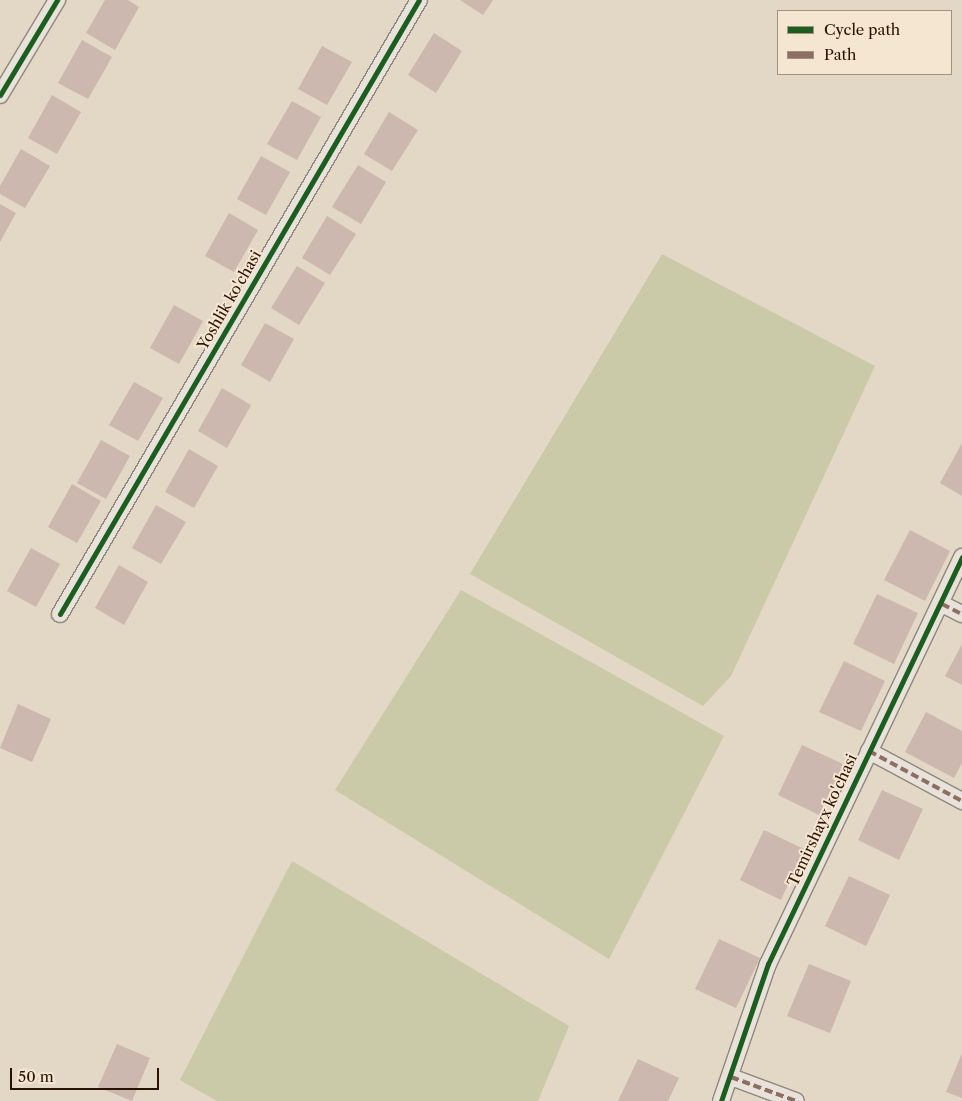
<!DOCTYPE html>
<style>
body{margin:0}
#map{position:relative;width:962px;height:1101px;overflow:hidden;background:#e3d7c6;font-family:"Libre Caslon Text",serif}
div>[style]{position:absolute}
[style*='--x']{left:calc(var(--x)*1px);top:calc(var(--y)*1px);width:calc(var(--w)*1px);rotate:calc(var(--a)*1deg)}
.green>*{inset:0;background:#cbcaa8}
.building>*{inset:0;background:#ccb8ae}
.roads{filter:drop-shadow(1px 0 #90877b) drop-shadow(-1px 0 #90877b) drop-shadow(0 1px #90877b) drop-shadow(0 -1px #90877b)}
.street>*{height:16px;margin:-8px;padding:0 8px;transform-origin:8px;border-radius:8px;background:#e9e2da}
.quiet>*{height:4px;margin-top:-2px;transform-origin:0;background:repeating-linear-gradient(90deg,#8d6e63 0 8px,transparent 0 12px)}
.cycleway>*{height:5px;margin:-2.5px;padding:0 2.5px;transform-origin:2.5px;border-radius:2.5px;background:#1b5e20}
span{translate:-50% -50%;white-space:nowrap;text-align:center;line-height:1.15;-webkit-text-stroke:4px #f5e6d2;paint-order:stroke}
.street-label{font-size:15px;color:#2a1201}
.legend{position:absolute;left:777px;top:10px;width:175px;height:65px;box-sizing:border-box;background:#f5e6d2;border:1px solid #a4917e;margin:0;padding:6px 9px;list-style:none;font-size:15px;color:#2a1201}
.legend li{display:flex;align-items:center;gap:10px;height:25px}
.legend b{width:25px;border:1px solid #a4917e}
.scale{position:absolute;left:10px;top:1068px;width:149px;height:22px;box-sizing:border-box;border:2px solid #2a1201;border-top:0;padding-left:6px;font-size:15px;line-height:18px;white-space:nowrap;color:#2a1201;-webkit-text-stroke:4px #f5e6d2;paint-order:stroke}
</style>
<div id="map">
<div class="green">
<div style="clip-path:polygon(662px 254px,875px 366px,731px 676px,703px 706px,470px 574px)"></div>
<div style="clip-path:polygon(461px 590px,724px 736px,609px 959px,335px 790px)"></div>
<div style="clip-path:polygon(292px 861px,569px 1026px,538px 1101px,217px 1101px,180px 1080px)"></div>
</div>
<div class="building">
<div style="clip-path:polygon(105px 0,128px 0,139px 7px,115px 50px,86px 33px)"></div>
<div style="clip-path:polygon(460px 0,493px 0,483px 15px)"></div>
<div style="clip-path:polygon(434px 33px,462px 51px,436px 93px,408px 75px)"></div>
<div style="clip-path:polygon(82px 40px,112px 57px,88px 99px,58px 83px)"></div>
<div style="clip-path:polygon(322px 46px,352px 62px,327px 105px,298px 89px)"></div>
<div style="clip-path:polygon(52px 95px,81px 112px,57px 154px,28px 138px)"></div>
<div style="clip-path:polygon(292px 101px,321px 117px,297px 160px,267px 144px)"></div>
<div style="clip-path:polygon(389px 112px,418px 130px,392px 171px,364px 154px)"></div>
<div style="clip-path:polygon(21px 149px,50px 166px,25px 208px,0 194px,0 186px)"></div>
<div style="clip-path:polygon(261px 156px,290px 172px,266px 215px,237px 199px)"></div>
<div style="clip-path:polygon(358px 165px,386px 182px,361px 224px,332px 207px)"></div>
<div style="clip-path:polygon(0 204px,16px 213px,0 242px)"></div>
<div style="clip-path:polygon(229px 213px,258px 230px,234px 272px,205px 256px)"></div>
<div style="clip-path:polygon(327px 216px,356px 234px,330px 275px,302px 258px)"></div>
<div style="clip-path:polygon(297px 266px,325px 283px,299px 325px,271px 308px)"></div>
<div style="clip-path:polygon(174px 305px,203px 321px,179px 364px,150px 348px)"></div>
<div style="clip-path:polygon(265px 323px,294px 339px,270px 382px,241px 365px)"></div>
<div style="clip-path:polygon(134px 382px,163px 398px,138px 441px,109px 425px)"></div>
<div style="clip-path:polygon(222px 388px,251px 405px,227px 448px,198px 431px)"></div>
<div style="clip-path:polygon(101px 440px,130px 456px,106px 499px,77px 483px)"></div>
<div style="clip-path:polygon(962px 443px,962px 496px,940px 483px)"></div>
<div style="clip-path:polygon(189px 449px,218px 466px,194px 508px,165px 492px)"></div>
<div style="clip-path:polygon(72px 484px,101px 501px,77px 543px,48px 527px)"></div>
<div style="clip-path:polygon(156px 505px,186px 522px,161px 564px,132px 548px)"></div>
<div style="clip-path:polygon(910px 530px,950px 551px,925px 601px,884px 580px)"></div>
<div style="clip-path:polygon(31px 548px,60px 564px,36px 607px,7px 591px)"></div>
<div style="clip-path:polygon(119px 565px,148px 582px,124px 625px,95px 608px)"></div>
<div style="clip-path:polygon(877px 594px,918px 613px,894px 664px,853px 644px)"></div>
<div style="clip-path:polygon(962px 644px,962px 685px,945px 676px)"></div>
<div style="clip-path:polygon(844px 661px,885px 681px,861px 731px,819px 712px)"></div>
<div style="clip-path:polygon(18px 704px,51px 719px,32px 762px,0 748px)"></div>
<div style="clip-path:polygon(926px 712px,962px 731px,962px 763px,954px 778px,905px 752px)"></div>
<div style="clip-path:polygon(802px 745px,843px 764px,819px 815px,778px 795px)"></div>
<div style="clip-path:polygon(882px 790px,923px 809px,899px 860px,858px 840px)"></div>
<div style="clip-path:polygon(764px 830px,804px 849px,781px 900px,740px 880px)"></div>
<div style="clip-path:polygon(849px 876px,890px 895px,866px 946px,825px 926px)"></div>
<div style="clip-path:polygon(719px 939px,760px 958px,736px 1008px,695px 989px)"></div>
<div style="clip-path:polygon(809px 964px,851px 981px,830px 1033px,787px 1016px)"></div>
<div style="clip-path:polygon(117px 1044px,150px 1058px,132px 1101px,98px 1087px)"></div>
<div style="clip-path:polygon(962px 1053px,962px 1098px,946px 1092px)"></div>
<div style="clip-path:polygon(638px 1059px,679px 1078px,668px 1101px,618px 1101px)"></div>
</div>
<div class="roads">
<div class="street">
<div style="--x:0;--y:95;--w:111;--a:-59"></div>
<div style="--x:942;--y:604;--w:22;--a:27"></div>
<div style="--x:60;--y:614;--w:711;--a:-59.69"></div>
<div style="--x:869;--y:751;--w:106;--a:28.3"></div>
<div style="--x:731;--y:1077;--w:69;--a:20.3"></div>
<div style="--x:721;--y:1101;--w:145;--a:-71.1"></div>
<div style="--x:768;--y:964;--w:451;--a:-64.5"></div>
</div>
</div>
<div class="quiet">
<div style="--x:942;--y:604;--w:22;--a:27"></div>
<div style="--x:869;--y:751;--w:106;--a:28.3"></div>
<div style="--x:731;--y:1077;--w:69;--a:20.3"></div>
</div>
<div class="cycleway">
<div style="--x:0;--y:95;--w:111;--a:-59"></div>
<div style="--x:60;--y:614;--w:711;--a:-59.69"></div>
<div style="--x:721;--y:1101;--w:145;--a:-71.1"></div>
<div style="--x:768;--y:964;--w:451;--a:-64.5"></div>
</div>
<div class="street-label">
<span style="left:229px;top:300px;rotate:-60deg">Yoshlik ko'chasi</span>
<span style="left:822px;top:820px;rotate:-65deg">Temirshayx ko'chasi</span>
</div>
<ul class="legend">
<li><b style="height:6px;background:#1b5e20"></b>Cycle path</li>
<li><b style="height:6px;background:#8d6e63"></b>Path</li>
</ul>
<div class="scale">50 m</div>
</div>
